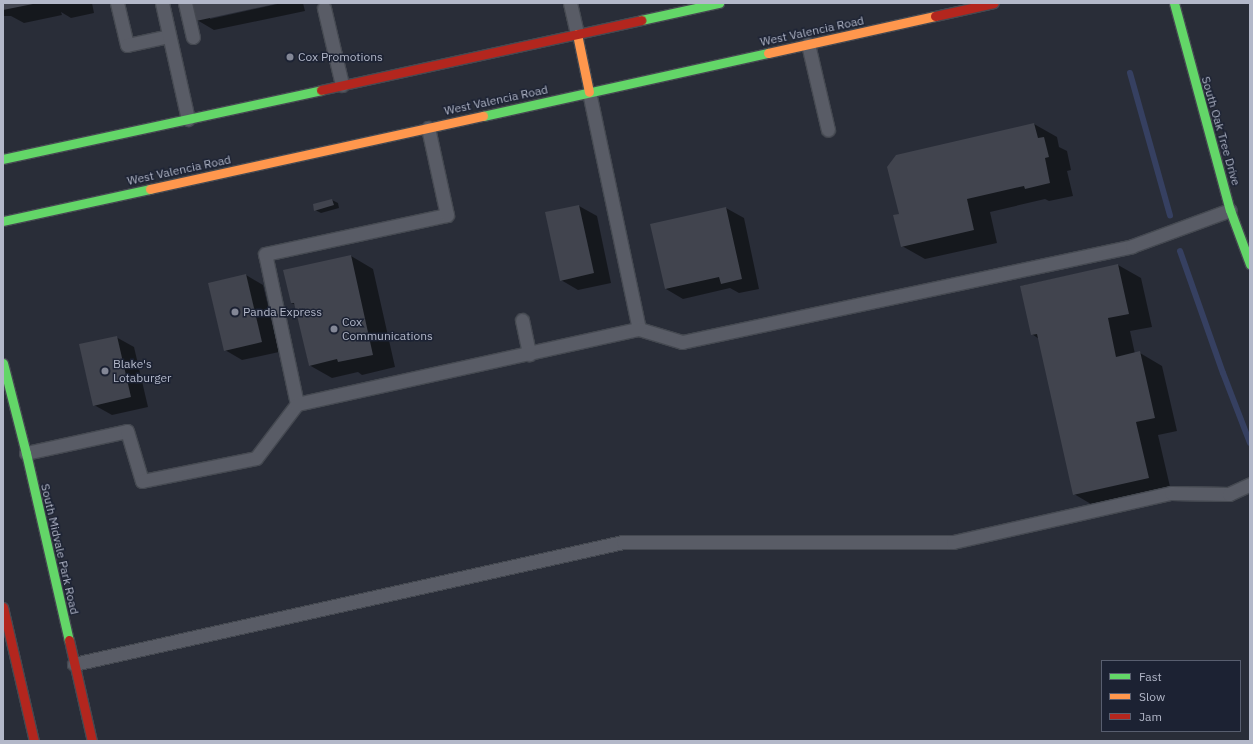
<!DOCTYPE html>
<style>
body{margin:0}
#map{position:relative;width:1253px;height:744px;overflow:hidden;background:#292d38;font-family:"IBM Plex Sans",sans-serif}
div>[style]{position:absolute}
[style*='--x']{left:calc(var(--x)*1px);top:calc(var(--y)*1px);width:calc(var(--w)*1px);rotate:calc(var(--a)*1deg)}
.shadow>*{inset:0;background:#0007}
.stream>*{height:6px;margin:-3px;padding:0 3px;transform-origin:3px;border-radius:3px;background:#364061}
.building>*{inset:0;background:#41444e}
.roads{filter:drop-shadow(1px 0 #454951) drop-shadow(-1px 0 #454951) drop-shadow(0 1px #454951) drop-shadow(0 -1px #454951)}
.lane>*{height:13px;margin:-6.5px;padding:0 6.5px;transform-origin:6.5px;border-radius:6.5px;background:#595c66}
.fast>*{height:9px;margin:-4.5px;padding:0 4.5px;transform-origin:4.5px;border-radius:4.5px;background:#63d668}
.slow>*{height:9px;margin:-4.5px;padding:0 4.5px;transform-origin:4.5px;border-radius:4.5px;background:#ff974d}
.jam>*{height:9px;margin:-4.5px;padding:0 4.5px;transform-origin:4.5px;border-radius:4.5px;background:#b3261e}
.dots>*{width:11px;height:11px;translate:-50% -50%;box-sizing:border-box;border:2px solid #1c2233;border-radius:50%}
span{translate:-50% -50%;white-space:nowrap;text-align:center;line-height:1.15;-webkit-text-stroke:3px #1c2233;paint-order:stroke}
.street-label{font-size:12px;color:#b3b8c9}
.poi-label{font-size:12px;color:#b3b8c9}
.left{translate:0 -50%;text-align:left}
.frame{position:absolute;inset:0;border:4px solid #b3b8c9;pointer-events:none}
.legend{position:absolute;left:1101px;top:660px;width:140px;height:72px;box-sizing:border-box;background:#1c2233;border:1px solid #585e6f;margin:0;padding:5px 7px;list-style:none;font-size:12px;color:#b3b8c9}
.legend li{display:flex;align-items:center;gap:8px;height:20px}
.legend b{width:20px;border:1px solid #585e6f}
</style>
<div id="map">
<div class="shadow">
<div style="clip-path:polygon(3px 3px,92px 3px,94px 13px,71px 18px,61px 12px,62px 15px,24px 23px,11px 16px,3px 16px)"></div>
<div style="clip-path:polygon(193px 3px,273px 3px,210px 17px,210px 19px,282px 3px,303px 3px,305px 11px,214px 30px,197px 20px)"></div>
<div style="clip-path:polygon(1034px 124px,1057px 137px,1059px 147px,1067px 151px,1071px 170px,1067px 171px,1073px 196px,1049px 201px,1045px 199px,990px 212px,997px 243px,925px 259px,902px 246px,900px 215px)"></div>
<div style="clip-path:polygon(332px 200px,338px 203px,339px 208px,321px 213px,315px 210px)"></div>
<div style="clip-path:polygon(579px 206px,597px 216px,611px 283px,578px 290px,561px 280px)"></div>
<div style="clip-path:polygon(726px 208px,744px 218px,759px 289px,739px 293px,730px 288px,683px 299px,666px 289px)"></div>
<div style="clip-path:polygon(351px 256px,373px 269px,395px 367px,362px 375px,358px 372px,332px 378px,309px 365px,296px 305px,291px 303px)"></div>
<div style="clip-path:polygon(1118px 265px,1141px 278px,1152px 327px,1130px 331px,1135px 354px,1140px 353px,1162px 366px,1177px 431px,1158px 435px,1171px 491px,1096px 507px,1074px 494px,1039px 339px,1032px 334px,1021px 286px)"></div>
<div style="clip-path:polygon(246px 275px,263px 285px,279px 352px,242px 360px,225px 350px)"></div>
<div style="clip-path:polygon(116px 337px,134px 347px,148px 407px,112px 415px,94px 405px)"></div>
</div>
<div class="stream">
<div style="--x:1130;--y:73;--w:148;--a:74.3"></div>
<div style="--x:1180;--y:251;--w:129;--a:70.6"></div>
<div style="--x:1223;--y:373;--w:75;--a:68.9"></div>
</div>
<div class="building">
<div style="clip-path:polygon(3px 3px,33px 3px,33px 4px,3px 10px)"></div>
<div style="clip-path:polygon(192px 3px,275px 3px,275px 4px,196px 21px)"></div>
<div style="clip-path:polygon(1034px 123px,1038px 138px,1044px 137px,1049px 157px,1045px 158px,1050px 183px,1025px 189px,1024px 186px,967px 199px,974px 230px,901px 247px,893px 215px,899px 214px,887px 167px,896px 155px)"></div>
<div style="clip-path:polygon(332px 199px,334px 205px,314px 211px,313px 204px)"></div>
<div style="clip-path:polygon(579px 205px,594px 273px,560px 281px,545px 212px)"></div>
<div style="clip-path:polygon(726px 207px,742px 279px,721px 284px,719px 277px,665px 289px,650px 224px)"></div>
<div style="clip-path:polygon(351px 255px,373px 355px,338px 362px,337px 359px,309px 366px,294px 303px,291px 303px,283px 270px)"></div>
<div style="clip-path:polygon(1118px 264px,1129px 314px,1108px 318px,1116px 357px,1140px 351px,1155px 418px,1136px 422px,1149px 478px,1073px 495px,1037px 334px,1031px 335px,1020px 286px)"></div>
<div style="clip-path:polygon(246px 274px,262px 342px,224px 351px,208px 283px)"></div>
<div style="clip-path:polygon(117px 336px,131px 397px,93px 406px,79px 344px)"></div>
</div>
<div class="roads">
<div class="lane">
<div style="--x:117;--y:3;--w:43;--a:76.6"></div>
<div style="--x:127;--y:45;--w:43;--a:-12.1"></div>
<div style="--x:162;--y:3;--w:119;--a:77.4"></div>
<div style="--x:185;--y:3;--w:35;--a:77"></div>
<div style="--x:570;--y:3;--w:32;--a:77"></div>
<div style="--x:324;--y:8;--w:79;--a:76.8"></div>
<div style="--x:808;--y:44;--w:88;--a:76.9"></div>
<div style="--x:589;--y:92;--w:242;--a:78.1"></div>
<div style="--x:639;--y:329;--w:45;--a:16.8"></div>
<div style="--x:682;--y:342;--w:460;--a:-12"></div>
<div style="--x:1132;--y:246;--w:104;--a:-20.2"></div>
<div style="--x:522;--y:320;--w:35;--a:78"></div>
<div style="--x:297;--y:404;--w:153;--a:-102"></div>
<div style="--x:265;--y:254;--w:186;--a:-12.1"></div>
<div style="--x:447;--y:215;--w:89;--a:-102.3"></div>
<div style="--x:26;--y:453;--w:103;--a:-12.3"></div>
<div style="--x:127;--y:431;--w:52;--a:73.3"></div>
<div style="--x:142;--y:481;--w:116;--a:-11.4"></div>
<div style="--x:256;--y:458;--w:68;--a:-52.8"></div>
<div style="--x:297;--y:404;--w:350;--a:-12.4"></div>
<div style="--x:74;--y:664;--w:562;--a:-12.53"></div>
<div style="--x:623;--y:542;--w:330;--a:0"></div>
<div style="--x:953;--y:542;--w:223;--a:-12.7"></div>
<div style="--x:1171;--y:493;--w:58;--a:1"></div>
<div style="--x:1229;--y:494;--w:23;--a:-25"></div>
</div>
<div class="fast">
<div style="--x:1174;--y:3;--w:214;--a:74.9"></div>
<div style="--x:1230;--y:210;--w:58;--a:69.7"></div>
<div style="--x:641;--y:20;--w:80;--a:-12.3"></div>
<div style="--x:483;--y:116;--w:292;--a:-12.5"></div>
<div style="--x:3;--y:159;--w:325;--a:-12.2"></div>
<div style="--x:3;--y:221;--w:150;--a:-12.3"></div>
<div style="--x:3;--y:363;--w:93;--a:75.7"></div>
<div style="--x:26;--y:453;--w:192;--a:77.1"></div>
</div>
<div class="slow">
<div style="--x:577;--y:34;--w:59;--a:78.3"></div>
<div style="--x:768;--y:53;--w:171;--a:-12.5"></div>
<div style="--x:150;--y:189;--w:341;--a:-12.4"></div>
</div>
<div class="jam">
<div style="--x:935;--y:16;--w:60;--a:-12.4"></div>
<div style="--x:321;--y:90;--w:328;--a:-12.3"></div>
<div style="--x:3;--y:607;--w:138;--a:77"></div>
<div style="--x:69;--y:640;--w:104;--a:77.2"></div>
</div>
</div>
<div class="dots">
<div style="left:290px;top:57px;background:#838796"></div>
<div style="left:235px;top:312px;background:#838796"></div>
<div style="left:334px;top:329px;background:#838796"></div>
<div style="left:105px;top:371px;background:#838796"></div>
</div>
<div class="street-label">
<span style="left:812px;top:31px;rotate:-12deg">West Valencia Road</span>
<span style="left:496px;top:100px;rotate:-12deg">West Valencia Road</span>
<span style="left:1221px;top:131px;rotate:74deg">South Oak Tree Drive</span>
<span style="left:179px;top:170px;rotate:-12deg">West Valencia Road</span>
<span style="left:60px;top:549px;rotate:77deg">South Midvale Park Road</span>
</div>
<div class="poi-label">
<span class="left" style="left:298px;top:57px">Cox Promotions</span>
<span class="left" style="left:243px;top:312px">Panda Express</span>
<span class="left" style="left:342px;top:329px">Cox<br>Communications</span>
<span class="left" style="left:113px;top:371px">Blake's<br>Lotaburger</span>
</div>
<div class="frame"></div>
<ul class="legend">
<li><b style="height:5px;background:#63d668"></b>Fast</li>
<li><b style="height:5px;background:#ff974d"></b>Slow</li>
<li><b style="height:5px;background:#b3261e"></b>Jam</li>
</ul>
</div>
